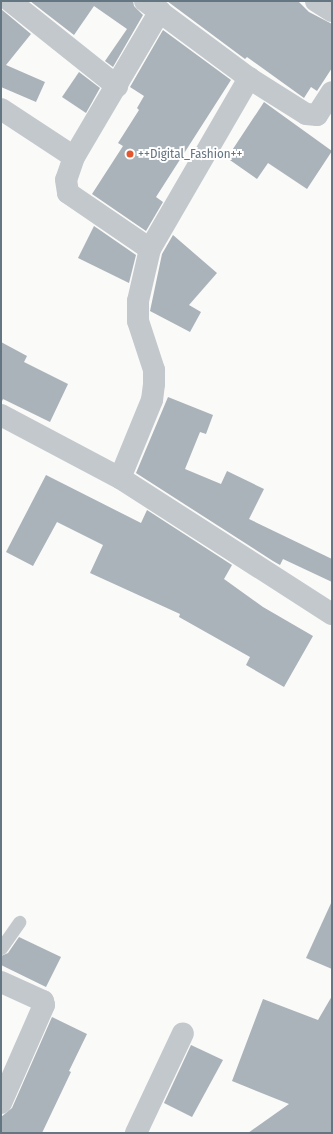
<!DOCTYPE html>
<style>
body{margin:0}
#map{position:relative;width:333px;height:1134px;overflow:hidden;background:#fafaf8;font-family:"Fira Sans Condensed",sans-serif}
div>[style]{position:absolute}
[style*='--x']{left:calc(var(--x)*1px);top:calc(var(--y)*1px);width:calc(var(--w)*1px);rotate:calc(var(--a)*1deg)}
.building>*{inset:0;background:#aab3b9}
.lane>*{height:13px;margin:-6.5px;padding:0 6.5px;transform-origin:6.5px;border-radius:6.5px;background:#c3c8cc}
.street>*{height:22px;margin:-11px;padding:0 11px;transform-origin:11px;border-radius:11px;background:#c3c8cc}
.dots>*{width:11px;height:11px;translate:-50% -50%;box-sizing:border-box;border:2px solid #fff;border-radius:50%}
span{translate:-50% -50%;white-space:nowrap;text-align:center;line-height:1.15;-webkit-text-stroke:4px #fff;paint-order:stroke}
.poi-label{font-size:13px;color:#657683}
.left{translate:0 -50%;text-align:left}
.frame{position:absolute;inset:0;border:2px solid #657683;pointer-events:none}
</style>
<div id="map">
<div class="building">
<div style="clip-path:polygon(30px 1px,133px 1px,134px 6px,143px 15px,113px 67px,105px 61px,127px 29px,94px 6px,74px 35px)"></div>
<div style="clip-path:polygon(167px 1px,298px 1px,309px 12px,332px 24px,332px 68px,317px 91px,311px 87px,304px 98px,247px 57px,245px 59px)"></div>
<div style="clip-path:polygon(1px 9px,31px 34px,6px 65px,45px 82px,36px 102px,1px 87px)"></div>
<div style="clip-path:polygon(163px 30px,231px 80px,156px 197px,163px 202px,146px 231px,92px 194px,123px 146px,118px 143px,139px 110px,137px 108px,144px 96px,130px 87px)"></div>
<div style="clip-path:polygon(79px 72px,100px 88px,86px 113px,62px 97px)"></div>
<div style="clip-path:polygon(264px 102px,332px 151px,307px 189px,268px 163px,257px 179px,227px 158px)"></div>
<div style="clip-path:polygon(94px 226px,136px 255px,129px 283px,78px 258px)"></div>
<div style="clip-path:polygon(173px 235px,217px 273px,189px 305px,201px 312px,190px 332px,150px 311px,162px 254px)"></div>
<div style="clip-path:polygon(1px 342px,27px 356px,24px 362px,68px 384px,50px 422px,3px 399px,1px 403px)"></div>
<div style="clip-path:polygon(168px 397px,213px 415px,206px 434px,200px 432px,185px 469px,221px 484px,227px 471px,264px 489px,249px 519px,332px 559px,332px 582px,283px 559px,280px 565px,273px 561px,136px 473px)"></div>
<div style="clip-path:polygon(46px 475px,141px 523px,147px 510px,232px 565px,224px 579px,263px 607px,313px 636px,284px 687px,246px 665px,250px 657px,179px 617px,180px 614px,90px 573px,103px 545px,57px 522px,33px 566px,6px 552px)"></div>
<div style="clip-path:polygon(332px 901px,332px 969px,306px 958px)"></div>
<div style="clip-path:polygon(19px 937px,61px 957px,46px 987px,1px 965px,1px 956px,8px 953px)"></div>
<div style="clip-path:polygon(332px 996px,332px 1133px,248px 1133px,289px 1104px,232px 1081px,263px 999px,318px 1020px)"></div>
<div style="clip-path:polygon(52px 1017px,87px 1034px,69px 1071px,71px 1072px,42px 1133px,1px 1133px,1px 1117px,12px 1108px)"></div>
<div style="clip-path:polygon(191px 1045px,223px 1060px,192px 1117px,164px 1103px)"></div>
</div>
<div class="lane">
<div style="--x:1;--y:948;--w:32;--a:-55"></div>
</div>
<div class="street">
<div style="--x:10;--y:1;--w:137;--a:38.5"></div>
<div style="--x:145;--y:1;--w:129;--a:36.5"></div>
<div style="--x:249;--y:78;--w:67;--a:32.3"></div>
<div style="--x:306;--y:114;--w:11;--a:5"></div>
<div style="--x:317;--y:115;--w:27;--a:-57"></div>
<div style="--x:316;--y:1;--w:19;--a:32"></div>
<div style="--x:160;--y:11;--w:169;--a:120.5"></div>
<div style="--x:74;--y:157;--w:24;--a:109"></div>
<div style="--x:66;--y:180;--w:13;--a:81"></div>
<div style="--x:68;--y:193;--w:99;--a:34.3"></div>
<div style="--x:150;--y:249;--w:198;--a:-59.9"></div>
<div style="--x:1;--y:109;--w:87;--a:33.3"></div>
<div style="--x:150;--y:249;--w:53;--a:103"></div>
<div style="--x:138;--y:301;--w:20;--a:90"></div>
<div style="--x:138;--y:321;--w:52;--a:71.9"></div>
<div style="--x:154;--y:370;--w:14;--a:90"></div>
<div style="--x:154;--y:384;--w:16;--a:97"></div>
<div style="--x:152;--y:400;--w:84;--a:112.3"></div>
<div style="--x:120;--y:478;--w:252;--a:32.7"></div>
<div style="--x:1;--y:415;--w:135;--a:27.9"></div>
<div style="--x:1;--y:982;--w:46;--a:24.3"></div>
<div style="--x:43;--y:1001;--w:4;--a:76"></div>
<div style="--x:44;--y:1005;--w:107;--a:113.7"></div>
<div style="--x:136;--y:1133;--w:110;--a:-64.8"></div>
</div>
<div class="dots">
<div style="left:130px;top:154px;background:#e4572e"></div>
</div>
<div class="poi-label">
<span class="left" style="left:138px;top:154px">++Digital_Fashion++</span>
</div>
<div class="frame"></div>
</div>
